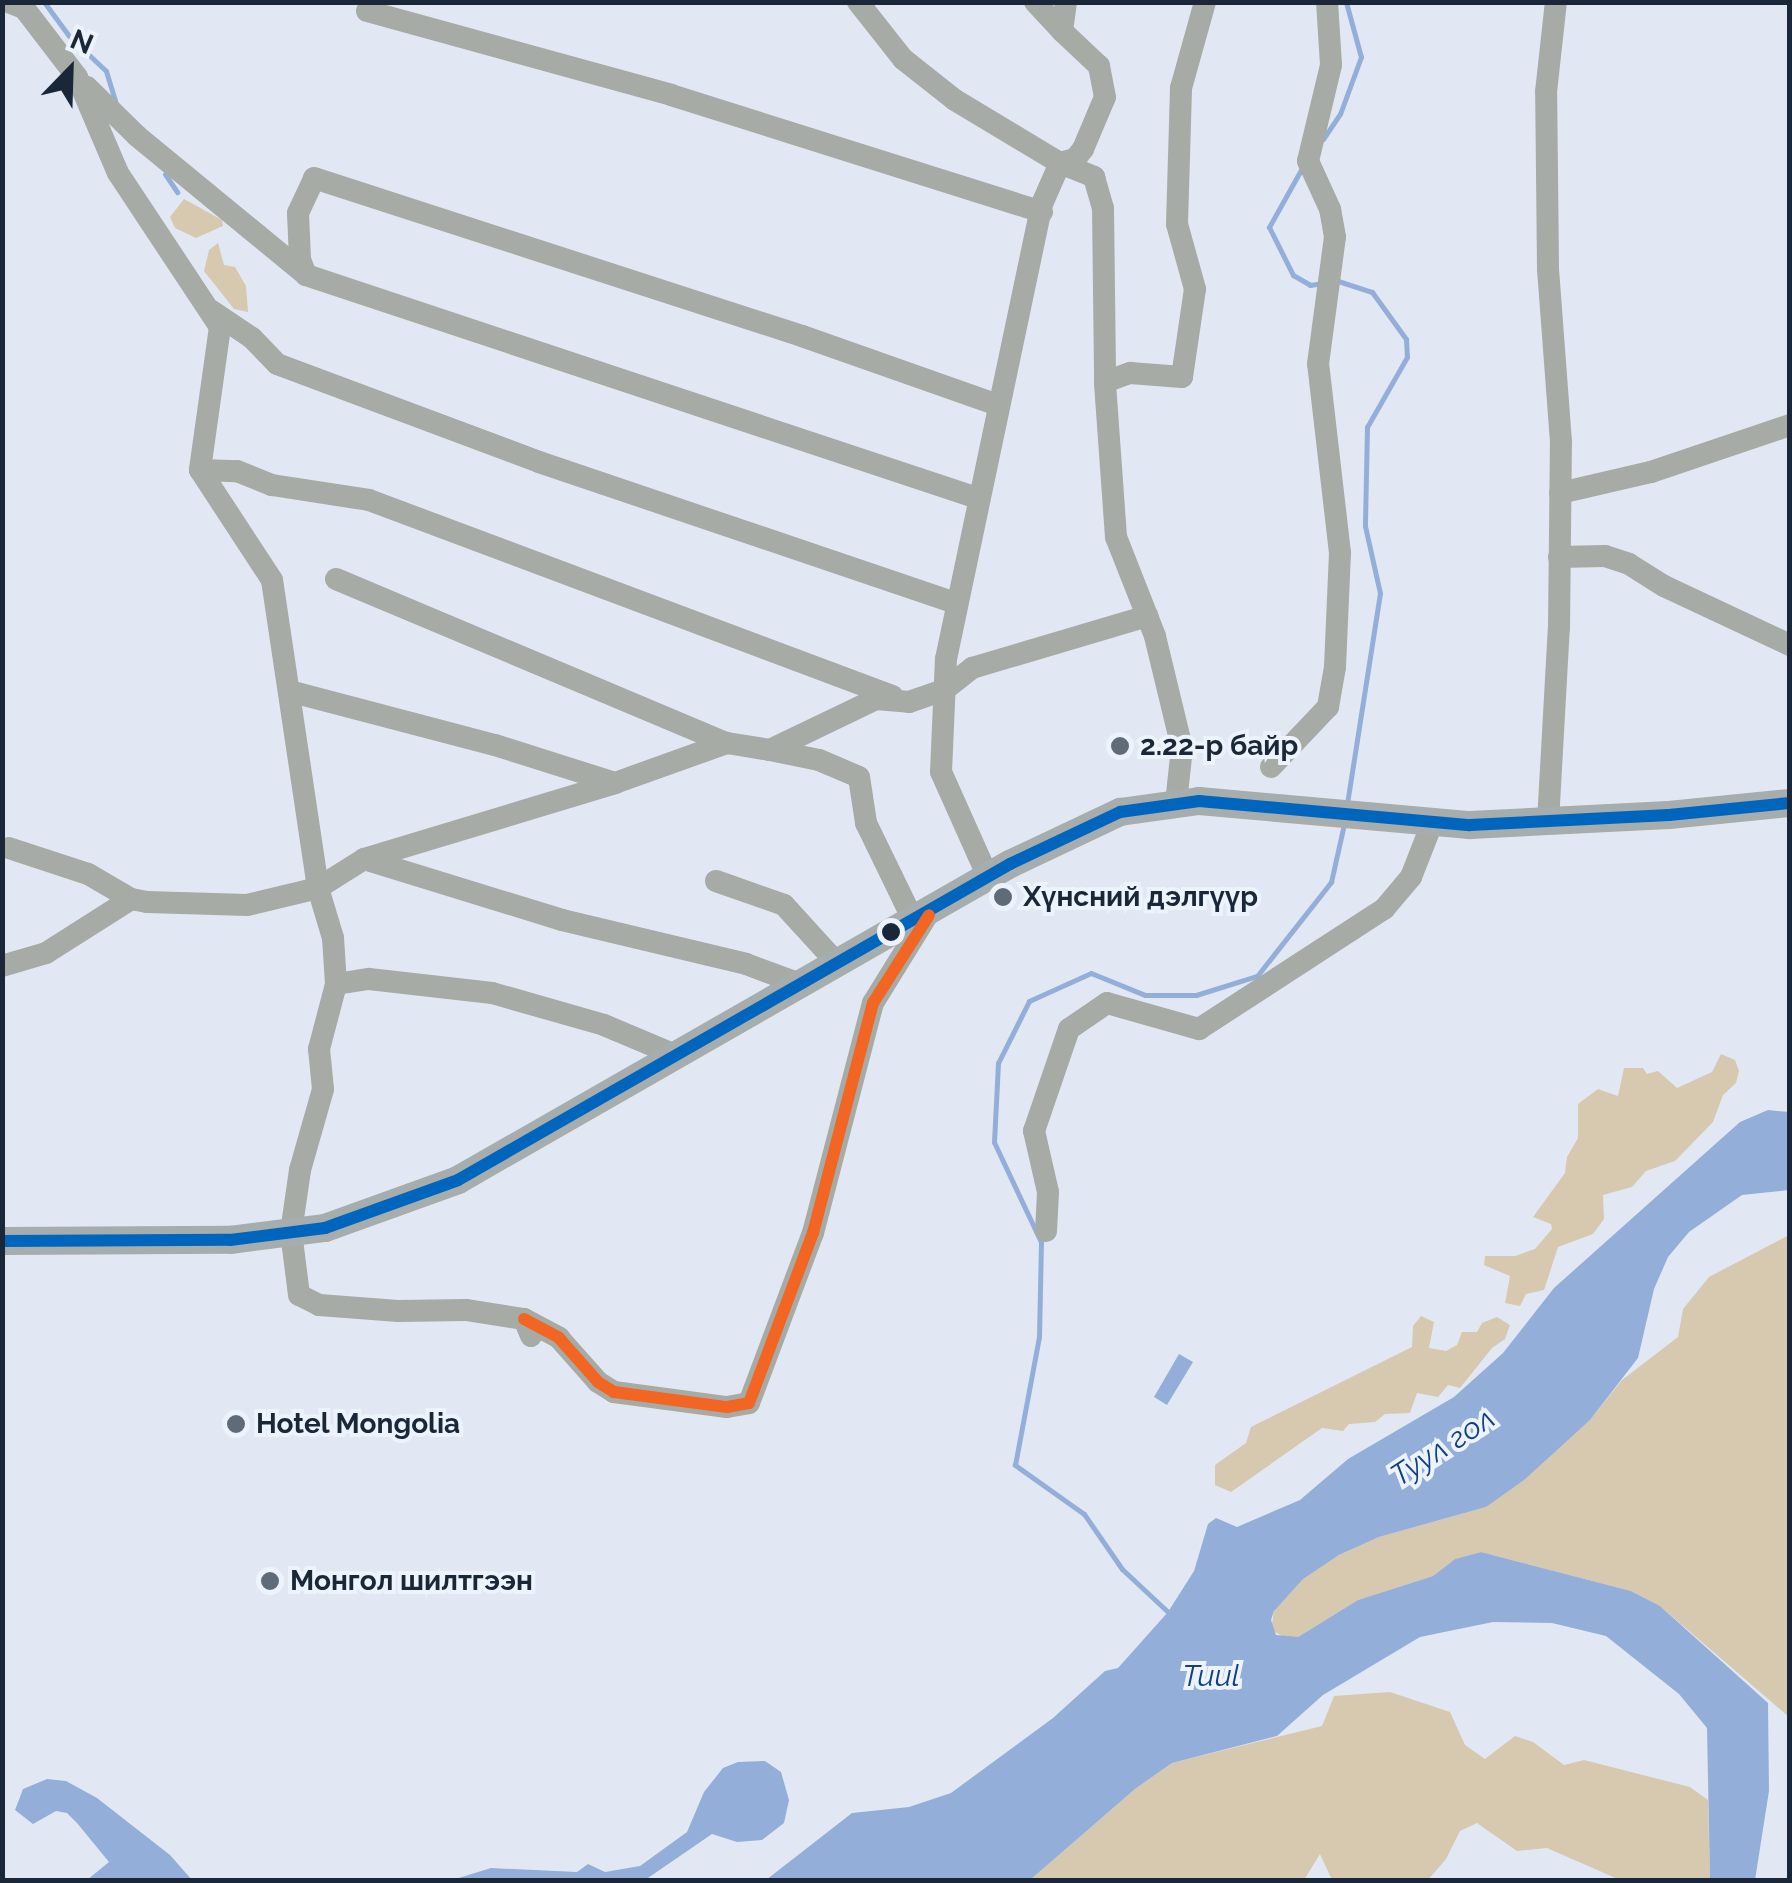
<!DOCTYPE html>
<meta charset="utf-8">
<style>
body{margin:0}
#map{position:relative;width:1792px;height:1883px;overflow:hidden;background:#e1e8f3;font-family:Raleway,sans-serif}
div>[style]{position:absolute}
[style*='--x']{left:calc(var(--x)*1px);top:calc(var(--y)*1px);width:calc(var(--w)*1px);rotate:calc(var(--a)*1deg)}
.green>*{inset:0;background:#d7c8b0}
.water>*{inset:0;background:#93afd9}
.stream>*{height:5px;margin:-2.5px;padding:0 2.5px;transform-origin:2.5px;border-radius:2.5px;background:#93afd9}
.minor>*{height:22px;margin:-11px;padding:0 11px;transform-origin:11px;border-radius:11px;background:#a6aba6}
.major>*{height:28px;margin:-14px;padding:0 14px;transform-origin:14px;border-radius:14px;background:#a6adac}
.bus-1>*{height:12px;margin:-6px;padding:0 6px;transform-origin:6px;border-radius:6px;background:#0065bd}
.bus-2>*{height:12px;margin:-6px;padding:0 6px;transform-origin:6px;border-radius:6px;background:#f26522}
.dots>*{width:28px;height:28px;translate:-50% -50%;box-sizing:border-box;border:5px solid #ecf3fd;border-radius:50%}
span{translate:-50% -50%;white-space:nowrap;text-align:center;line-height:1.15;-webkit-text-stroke:8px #ecf3fd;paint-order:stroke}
.poi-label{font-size:28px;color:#1a2739;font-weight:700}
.left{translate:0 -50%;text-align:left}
.water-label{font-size:30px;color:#114082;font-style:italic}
.frame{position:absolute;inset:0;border:5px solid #1a2739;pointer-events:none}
.north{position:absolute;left:20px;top:20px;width:100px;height:100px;-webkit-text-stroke:8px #ecf3fd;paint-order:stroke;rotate:23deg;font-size:28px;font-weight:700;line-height:40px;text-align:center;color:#1a2739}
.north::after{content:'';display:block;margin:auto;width:35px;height:45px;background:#1a2739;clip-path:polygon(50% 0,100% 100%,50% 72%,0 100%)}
</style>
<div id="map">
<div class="green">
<div style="clip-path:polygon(184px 199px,222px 220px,223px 226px,196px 238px,175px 228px,170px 217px)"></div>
<div style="clip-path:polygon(218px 243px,224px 265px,235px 267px,246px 286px,248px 312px,234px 309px,204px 271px,209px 250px)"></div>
<div style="clip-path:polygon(1721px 1054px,1735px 1060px,1739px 1071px,1736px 1083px,1723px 1095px,1713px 1122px,1675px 1161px,1646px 1171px,1632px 1187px,1603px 1195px,1604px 1219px,1593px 1234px,1558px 1247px,1544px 1290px,1526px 1294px,1520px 1306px,1505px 1303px,1510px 1276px,1484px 1265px,1485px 1256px,1515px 1256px,1535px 1249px,1552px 1229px,1551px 1224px,1533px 1217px,1565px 1173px,1567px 1157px,1578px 1138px,1578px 1104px,1598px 1089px,1618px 1096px,1624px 1068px,1643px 1068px,1647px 1074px,1658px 1071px,1677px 1088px,1712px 1072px)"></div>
<div style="clip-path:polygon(1789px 1235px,1789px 1717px,1660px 1606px,1631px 1591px,1481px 1552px,1455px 1559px,1433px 1576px,1358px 1600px,1298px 1637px,1286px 1638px,1271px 1630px,1274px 1611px,1282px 1600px,1303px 1578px,1339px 1555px,1379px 1537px,1486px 1507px,1590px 1420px,1622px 1380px,1678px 1337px,1683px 1309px,1709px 1277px)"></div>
<div style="clip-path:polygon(1421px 1316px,1434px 1322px,1429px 1348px,1446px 1351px,1457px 1345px,1462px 1332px,1477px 1332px,1482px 1323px,1497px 1317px,1510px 1325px,1505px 1339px,1492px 1348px,1460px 1388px,1448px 1385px,1438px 1397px,1417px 1393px,1410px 1413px,1385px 1414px,1375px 1422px,1349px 1424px,1343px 1431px,1322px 1428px,1231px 1492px,1215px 1485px,1215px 1465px,1246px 1443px,1251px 1427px,1412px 1347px,1413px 1326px)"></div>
<div style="clip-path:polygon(1390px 1692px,1450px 1712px,1465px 1745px,1485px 1759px,1515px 1736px,1533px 1742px,1564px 1765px,1584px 1760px,1690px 1787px,1708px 1800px,1710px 1880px,1620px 1880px,1547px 1848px,1517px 1851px,1477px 1823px,1460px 1831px,1446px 1859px,1428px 1880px,1332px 1880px,1320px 1854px,1304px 1880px,1030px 1880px,1135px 1789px,1172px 1763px,1322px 1726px,1334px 1696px)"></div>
</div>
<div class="water">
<div style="clip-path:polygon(1768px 1110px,1789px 1112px,1789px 1190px,1742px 1195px,1689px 1232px,1668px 1257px,1654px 1289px,1638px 1358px,1590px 1420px,1524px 1480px,1486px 1507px,1379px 1537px,1339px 1555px,1303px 1579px,1274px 1611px,1271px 1620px,1276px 1635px,1298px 1637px,1358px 1600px,1433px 1576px,1455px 1559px,1481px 1552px,1631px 1591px,1660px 1606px,1768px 1703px,1769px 1791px,1755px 1880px,1710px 1880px,1707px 1728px,1679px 1694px,1606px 1636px,1552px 1623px,1493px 1622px,1420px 1637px,1323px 1695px,1277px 1736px,1172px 1763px,1135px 1789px,1030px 1880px,766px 1880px,852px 1813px,909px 1807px,951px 1793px,1053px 1718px,1105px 1671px,1118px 1668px,1168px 1612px,1194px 1571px,1208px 1524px,1216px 1518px,1237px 1527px,1300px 1500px,1348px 1459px,1454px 1397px,1503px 1353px,1554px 1288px,1740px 1122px)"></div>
<div style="clip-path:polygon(1179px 1354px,1193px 1362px,1167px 1405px,1154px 1397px)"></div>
<div style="clip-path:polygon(765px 1761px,781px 1772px,789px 1800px,784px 1823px,762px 1840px,737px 1842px,712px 1834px,645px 1880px,452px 1880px,491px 1868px,577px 1872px,588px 1864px,605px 1872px,640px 1866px,687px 1832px,704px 1792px,723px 1768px,738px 1762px)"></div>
<div style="clip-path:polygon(47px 1779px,66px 1781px,97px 1798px,170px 1855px,192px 1880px,87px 1880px,109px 1862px,77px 1823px,67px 1813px,56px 1811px,33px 1824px,15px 1810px,23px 1789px)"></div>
</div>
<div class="stream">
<div style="--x:44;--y:2;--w:42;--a:53.7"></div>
<div style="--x:69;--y:36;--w:51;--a:43.4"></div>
<div style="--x:106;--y:71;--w:34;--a:73"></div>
<div style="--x:1323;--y:139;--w:30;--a:-56"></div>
<div style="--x:1340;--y:114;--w:61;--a:-69.8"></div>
<div style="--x:1361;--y:57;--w:57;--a:-105.3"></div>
<div style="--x:1302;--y:168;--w:68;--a:119.2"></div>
<div style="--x:1269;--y:227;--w:54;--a:63.4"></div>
<div style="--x:1293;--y:275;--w:20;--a:30"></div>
<div style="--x:1310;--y:285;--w:13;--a:-9"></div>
<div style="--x:165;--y:174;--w:22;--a:56"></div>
<div style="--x:1338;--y:281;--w:36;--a:18"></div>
<div style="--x:1372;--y:292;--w:58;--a:54.1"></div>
<div style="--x:1406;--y:339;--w:18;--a:87"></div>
<div style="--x:1407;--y:357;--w:81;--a:119.7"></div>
<div style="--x:1367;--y:427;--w:99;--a:91.2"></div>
<div style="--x:1365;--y:526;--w:69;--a:77.4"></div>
<div style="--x:1380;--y:593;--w:213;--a:98.9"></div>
<div style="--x:1168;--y:1612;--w:63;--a:-136.9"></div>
<div style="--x:1122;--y:1569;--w:67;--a:-124.6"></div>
<div style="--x:1084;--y:1514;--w:85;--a:-144.6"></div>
<div style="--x:1015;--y:1465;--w:130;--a:-79.4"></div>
<div style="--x:1039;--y:1337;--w:95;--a:-88.8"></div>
<div style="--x:1041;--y:1242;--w:110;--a:-115.2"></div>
<div style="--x:994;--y:1142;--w:79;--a:-87.1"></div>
<div style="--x:998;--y:1063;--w:69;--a:-63.4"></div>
<div style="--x:1029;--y:1001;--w:68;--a:-24.3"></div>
<div style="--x:1091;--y:973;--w:58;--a:22.2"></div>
<div style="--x:1145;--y:995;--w:51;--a:0"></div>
<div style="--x:1196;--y:995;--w:64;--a:-17.3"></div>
<div style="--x:1257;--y:976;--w:120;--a:-51.8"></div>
<div style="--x:1331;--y:882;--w:59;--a:-77.4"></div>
</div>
<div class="minor">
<div style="--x:8;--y:2;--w:17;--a:21"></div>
<div style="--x:24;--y:8;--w:87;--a:52.5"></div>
<div style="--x:77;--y:77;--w:104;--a:66.9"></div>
<div style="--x:118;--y:173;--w:185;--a:56.5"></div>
<div style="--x:220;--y:327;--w:144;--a:98"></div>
<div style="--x:200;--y:470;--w:131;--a:56.8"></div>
<div style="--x:272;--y:580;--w:311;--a:81.5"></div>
<div style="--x:318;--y:888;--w:73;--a:166.5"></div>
<div style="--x:247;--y:905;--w:100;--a:-178.3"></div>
<div style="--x:147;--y:902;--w:16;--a:-169"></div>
<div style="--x:131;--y:899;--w:50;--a:-149.8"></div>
<div style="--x:88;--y:874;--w:83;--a:-161.8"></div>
<div style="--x:858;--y:2;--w:73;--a:51.7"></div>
<div style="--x:903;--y:59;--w:66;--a:38.3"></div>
<div style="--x:955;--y:100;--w:122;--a:31"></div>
<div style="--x:1060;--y:163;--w:37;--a:22"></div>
<div style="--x:1094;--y:177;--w:32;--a:74"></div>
<div style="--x:1103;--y:208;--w:174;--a:89.3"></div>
<div style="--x:1035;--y:2;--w:40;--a:47"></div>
<div style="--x:367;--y:11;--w:315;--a:15.4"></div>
<div style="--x:671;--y:95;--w:389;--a:17.5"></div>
<div style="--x:87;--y:87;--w:70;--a:44.4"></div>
<div style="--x:137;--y:136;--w:219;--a:39.4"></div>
<div style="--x:306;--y:275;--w:707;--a:18.38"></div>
<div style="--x:306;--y:275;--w:17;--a:-111"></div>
<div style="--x:300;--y:259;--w:46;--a:-92.5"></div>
<div style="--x:298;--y:213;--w:38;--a:-65"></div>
<div style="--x:314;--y:178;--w:513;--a:17.94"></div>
<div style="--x:802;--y:336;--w:208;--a:19.4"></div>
<div style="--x:212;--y:311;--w:48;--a:34"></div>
<div style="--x:252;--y:338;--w:36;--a:46"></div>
<div style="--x:277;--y:364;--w:280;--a:20.5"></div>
<div style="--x:539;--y:462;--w:440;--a:18.7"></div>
<div style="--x:200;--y:470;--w:37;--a:2"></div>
<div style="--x:237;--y:471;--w:38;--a:22"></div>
<div style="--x:272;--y:485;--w:98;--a:8.8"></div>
<div style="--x:369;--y:500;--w:559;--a:20.54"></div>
<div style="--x:1560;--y:493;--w:93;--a:-13"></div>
<div style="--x:1651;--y:472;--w:147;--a:-18.7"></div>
<div style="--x:1559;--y:557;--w:46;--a:-1.2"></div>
<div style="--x:1605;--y:556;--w:25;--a:18"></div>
<div style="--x:1629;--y:564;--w:41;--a:32.2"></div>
<div style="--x:1664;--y:586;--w:139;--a:25.1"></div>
<div style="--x:336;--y:579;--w:424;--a:22.8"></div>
<div style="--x:289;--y:691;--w:213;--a:14.7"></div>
<div style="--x:495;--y:745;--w:126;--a:17.6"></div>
<div style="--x:770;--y:750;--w:50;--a:11.5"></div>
<div style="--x:819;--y:760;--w:43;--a:23"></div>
<div style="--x:859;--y:777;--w:47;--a:81.3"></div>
<div style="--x:866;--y:823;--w:108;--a:64.1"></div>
<div style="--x:1271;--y:767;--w:83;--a:-46.5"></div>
<div style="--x:1328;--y:707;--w:41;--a:-80.1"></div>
<div style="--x:1335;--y:667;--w:114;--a:-87.5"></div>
<div style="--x:1340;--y:553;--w:190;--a:-96.6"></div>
<div style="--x:1318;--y:364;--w:128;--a:-82.4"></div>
<div style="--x:1335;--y:237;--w:28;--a:-100"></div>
<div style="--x:1330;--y:209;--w:53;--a:-114.6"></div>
<div style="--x:1308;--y:161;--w:99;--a:-76.5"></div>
<div style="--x:1331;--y:65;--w:63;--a:-93.6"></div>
<div style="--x:1176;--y:803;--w:55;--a:-83.8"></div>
<div style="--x:1182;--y:748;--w:115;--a:-103.6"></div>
<div style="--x:1155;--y:636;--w:106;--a:-111.5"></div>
<div style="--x:1116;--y:537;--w:155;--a:-94.1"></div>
<div style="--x:1105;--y:382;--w:27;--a:-20"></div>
<div style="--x:1130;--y:373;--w:52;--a:4.4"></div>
<div style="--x:1182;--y:377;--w:89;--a:-81.6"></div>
<div style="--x:1195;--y:289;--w:67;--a:-105.5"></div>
<div style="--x:1177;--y:224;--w:136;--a:-88.3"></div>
<div style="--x:1181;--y:88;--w:89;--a:-74.4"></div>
<div style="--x:1548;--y:822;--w:194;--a:-86.8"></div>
<div style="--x:1559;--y:628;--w:186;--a:-89.4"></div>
<div style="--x:1561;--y:442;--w:173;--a:-94.3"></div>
<div style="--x:1548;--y:269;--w:177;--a:-90.6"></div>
<div style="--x:1546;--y:92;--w:91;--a:-83.7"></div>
<div style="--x:364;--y:859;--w:207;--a:17.1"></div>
<div style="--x:562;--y:920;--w:189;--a:13.4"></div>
<div style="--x:746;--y:964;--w:58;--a:20.3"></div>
<div style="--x:988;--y:877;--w:115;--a:-114.1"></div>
<div style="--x:941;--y:772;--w:113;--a:-87.5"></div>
<div style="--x:946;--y:659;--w:465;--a:-78.1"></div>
<div style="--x:1042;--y:204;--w:45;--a:-66.3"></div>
<div style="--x:1060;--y:163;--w:16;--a:-15"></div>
<div style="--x:1075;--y:159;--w:13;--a:-51"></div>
<div style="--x:1083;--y:149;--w:56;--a:-67.1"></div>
<div style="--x:1105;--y:97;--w:32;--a:-101"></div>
<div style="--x:1099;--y:66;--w:51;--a:-136.6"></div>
<div style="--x:1062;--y:31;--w:29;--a:-82"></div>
<div style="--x:716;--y:881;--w:72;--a:19.4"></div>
<div style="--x:784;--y:905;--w:79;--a:47.6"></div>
<div style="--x:2;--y:966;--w:46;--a:-16.5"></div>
<div style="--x:46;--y:953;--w:101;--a:-32.4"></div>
<div style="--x:336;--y:984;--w:33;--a:-9"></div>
<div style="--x:369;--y:979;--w:124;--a:6.5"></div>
<div style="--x:492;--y:993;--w:116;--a:15.9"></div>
<div style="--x:604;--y:1025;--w:77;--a:22.9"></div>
<div style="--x:1046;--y:1231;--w:39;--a:-87"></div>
<div style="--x:1048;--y:1192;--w:63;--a:-102.9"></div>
<div style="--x:1034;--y:1131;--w:108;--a:-71.1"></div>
<div style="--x:1069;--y:1029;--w:46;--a:-34.4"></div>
<div style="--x:1107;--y:1003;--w:96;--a:15.8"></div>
<div style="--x:1199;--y:1029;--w:221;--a:-33"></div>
<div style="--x:1384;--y:909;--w:42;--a:-49.8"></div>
<div style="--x:1411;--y:877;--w:60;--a:-68.6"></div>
<div style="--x:524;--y:1319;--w:40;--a:28"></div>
<div style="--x:559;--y:1338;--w:59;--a:48.4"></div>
<div style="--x:598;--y:1382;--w:19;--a:32"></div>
<div style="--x:614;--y:1392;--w:114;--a:7.6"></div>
<div style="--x:727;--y:1407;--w:22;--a:-10"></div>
<div style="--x:749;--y:1403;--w:182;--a:-69.4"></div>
<div style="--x:813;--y:1233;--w:238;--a:-75.4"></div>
<div style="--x:873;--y:1003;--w:110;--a:-58.3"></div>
<div style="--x:531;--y:1336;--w:18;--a:-112"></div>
<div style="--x:524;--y:1319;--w:59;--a:-171.2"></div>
<div style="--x:466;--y:1310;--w:68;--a:179.2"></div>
<div style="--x:398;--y:1311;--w:79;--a:-175.7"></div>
<div style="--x:319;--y:1305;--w:22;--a:-153"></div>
<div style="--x:299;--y:1295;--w:64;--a:-97.2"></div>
<div style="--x:291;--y:1232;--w:63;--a:-81.7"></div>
<div style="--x:300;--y:1170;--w:84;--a:-74.1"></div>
<div style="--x:323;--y:1089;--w:40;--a:-95.7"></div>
<div style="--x:319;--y:1049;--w:67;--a:-75.3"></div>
<div style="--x:336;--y:984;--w:46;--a:-93.7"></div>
<div style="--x:333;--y:938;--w:52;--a:-106.7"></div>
<div style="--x:318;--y:888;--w:54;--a:-32.2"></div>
<div style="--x:364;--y:859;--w:262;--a:-16.8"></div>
<div style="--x:615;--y:783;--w:119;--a:-19.7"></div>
<div style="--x:727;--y:743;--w:44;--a:9.2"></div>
<div style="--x:770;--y:750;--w:118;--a:-25.7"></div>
<div style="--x:876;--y:699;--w:33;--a:5"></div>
<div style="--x:909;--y:702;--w:37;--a:-19"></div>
<div style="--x:944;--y:690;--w:36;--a:-38"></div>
<div style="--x:972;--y:668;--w:183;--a:-16.5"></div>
</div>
<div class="major">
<div style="--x:2;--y:1241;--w:228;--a:-0.3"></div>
<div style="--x:230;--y:1240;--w:96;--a:-7.2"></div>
<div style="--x:325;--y:1228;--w:141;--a:-19.8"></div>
<div style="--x:458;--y:1180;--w:636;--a:-29.79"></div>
<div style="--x:1010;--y:864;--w:122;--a:-25.3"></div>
<div style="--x:1120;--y:812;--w:80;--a:-7.9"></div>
<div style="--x:1199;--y:801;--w:272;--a:5.1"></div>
<div style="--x:1470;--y:825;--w:199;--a:-2.9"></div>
<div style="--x:1669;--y:815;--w:122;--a:-5.7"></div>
</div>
<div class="bus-1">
<div style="--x:2;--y:1241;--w:228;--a:-0.3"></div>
<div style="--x:230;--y:1240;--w:96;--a:-7.2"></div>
<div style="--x:325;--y:1228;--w:141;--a:-19.8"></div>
<div style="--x:458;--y:1180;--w:636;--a:-29.79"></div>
<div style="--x:1010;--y:864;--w:122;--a:-25.3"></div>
<div style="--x:1120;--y:812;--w:80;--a:-7.9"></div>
<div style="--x:1199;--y:801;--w:272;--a:5.1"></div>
<div style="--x:1470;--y:825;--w:199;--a:-2.9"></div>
<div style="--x:1669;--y:815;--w:122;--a:-5.7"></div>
</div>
<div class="bus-2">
<div style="--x:524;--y:1319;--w:40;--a:28"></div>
<div style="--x:559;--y:1338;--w:59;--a:48.4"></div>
<div style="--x:598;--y:1382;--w:19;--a:32"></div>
<div style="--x:614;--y:1392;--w:114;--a:7.6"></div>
<div style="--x:727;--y:1407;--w:22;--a:-10"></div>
<div style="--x:749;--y:1403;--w:182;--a:-69.4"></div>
<div style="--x:813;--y:1233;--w:238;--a:-75.4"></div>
<div style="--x:873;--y:1003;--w:104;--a:-57.5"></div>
</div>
<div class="dots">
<div style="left:1120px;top:746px;background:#606b7a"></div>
<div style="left:1003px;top:897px;background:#606b7a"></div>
<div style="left:891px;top:932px;background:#1a2739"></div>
<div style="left:236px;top:1424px;background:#606b7a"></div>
<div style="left:270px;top:1581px;background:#606b7a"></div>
</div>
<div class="poi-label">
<span class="left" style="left:1140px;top:746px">2.22-р байр</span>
<span class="left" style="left:1023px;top:897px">Хүнсний дэлгүүр</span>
<span class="left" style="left:256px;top:1424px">Hotel Mongolia</span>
<span class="left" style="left:290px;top:1581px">Монгол шилтгээн</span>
</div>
<div class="water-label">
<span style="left:1443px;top:1447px;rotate:-33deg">Туул гол</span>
<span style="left:1211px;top:1676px">Tuul</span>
</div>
<div class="frame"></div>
<div class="north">N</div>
</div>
